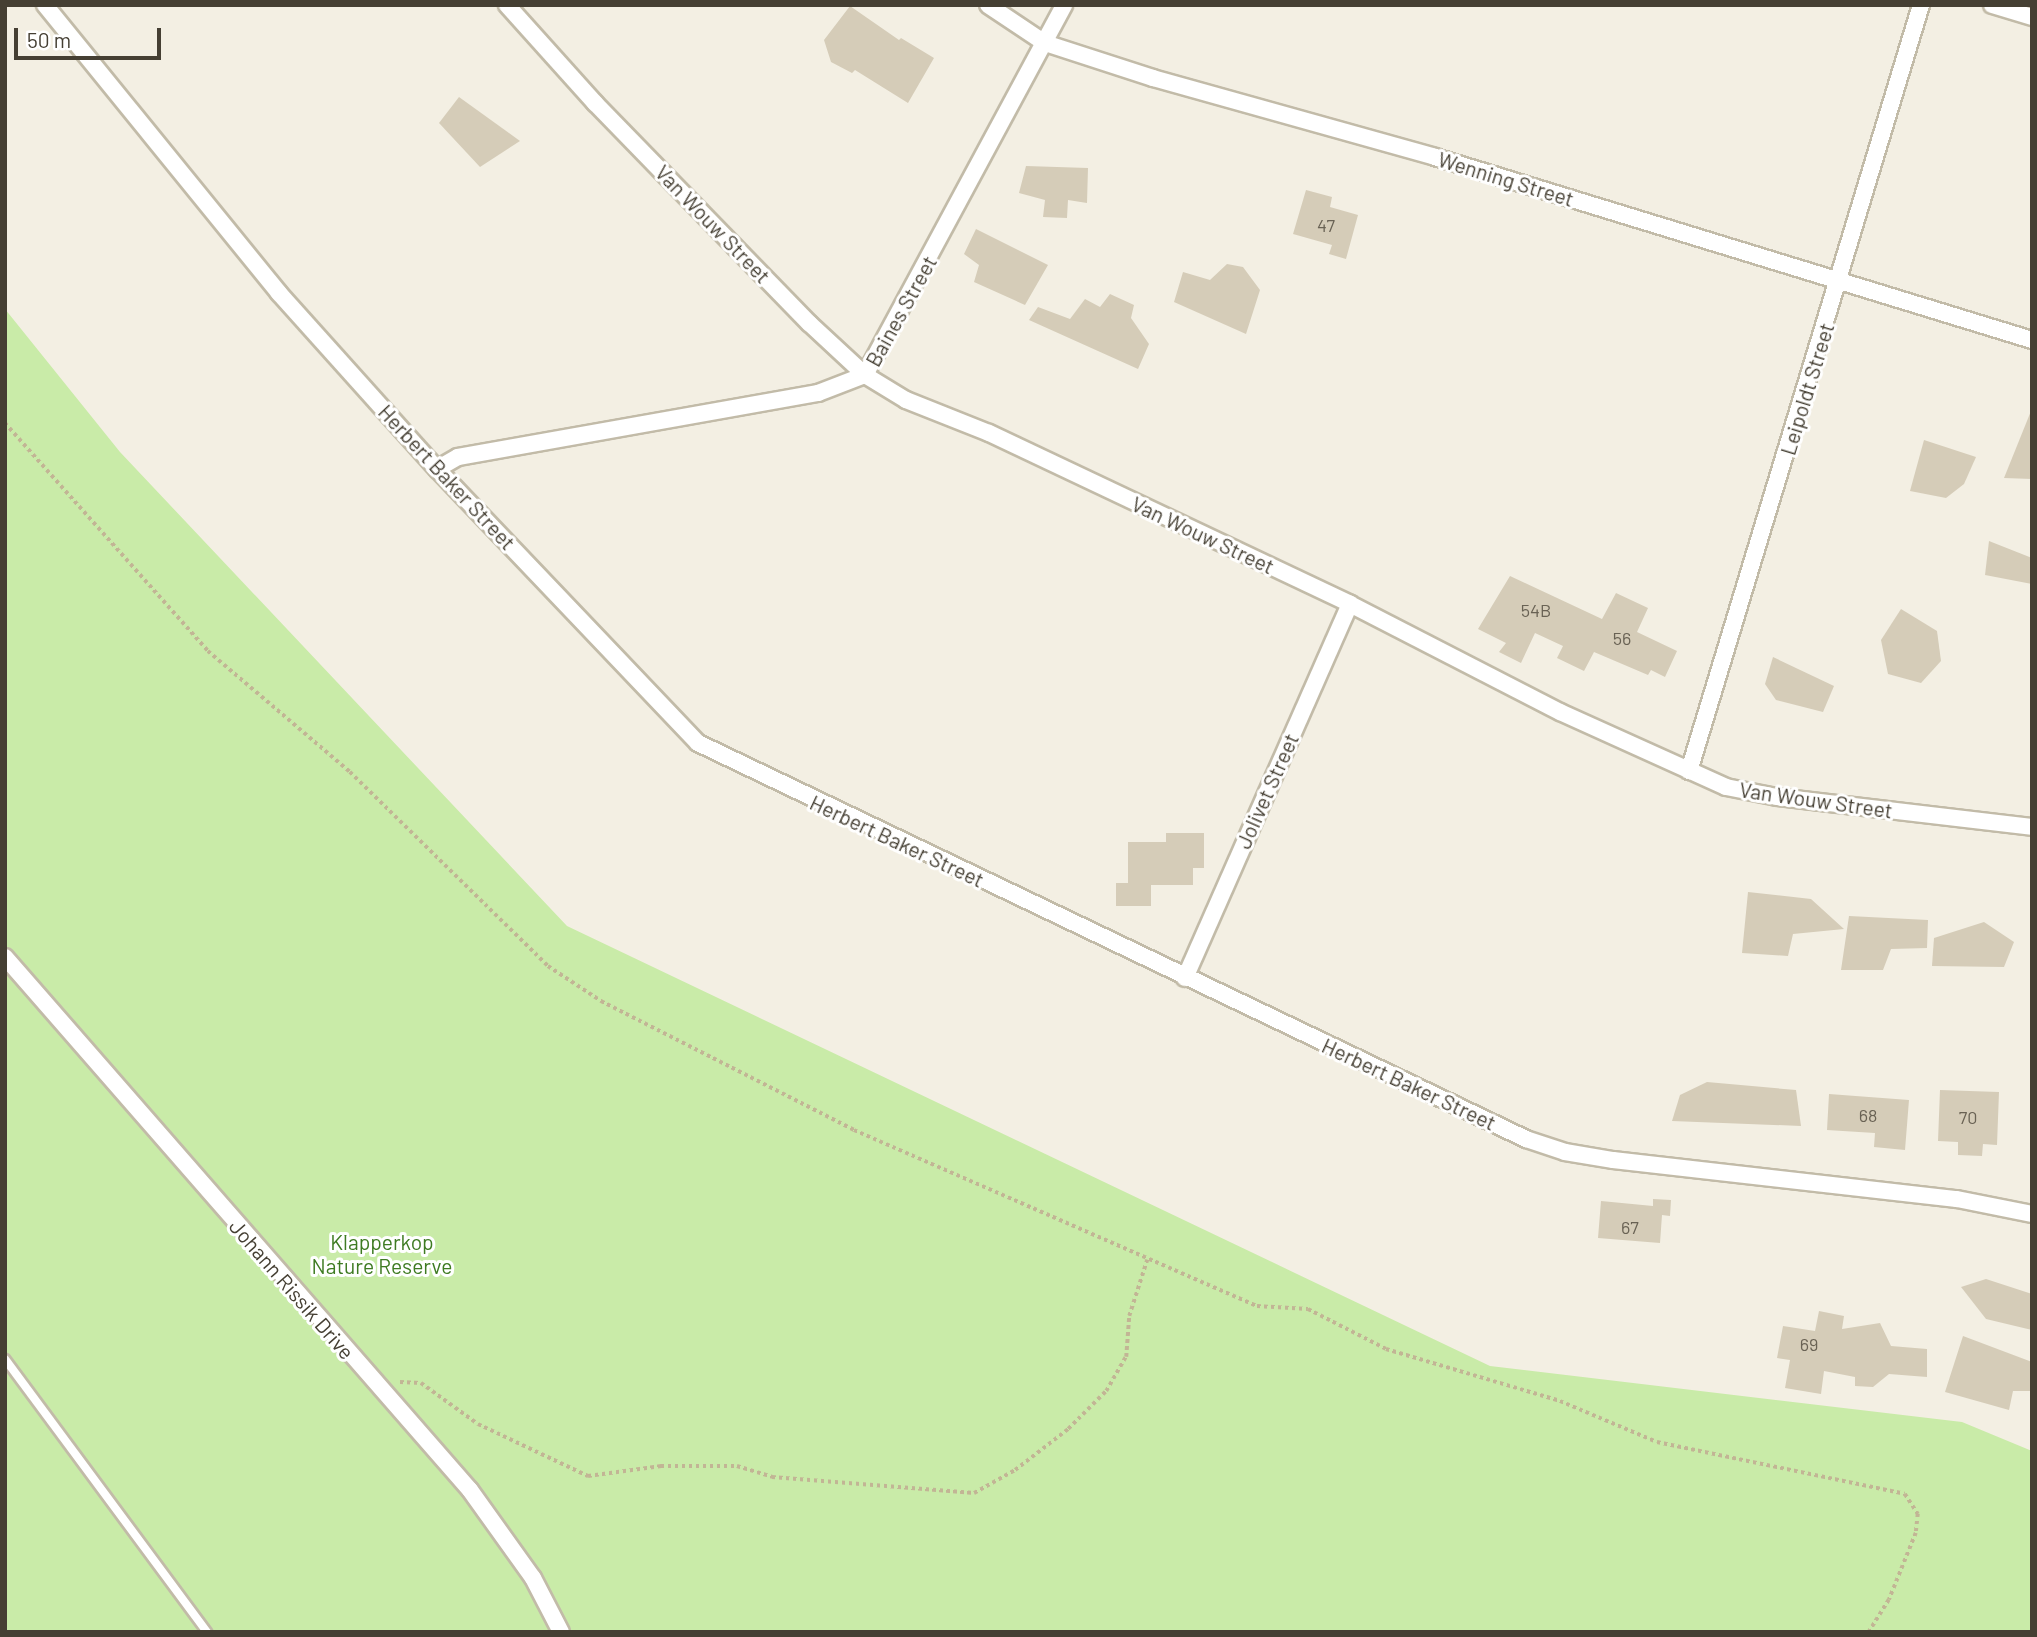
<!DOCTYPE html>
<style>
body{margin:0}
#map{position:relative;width:2037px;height:1637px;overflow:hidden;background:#f3efe3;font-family:Barlow,sans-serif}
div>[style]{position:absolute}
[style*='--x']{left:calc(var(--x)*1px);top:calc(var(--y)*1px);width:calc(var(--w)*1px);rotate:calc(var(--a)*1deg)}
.green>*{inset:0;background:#c9eba8}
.building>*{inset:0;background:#d5ccb8}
.path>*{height:3.5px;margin-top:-1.75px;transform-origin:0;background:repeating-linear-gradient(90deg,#c2b595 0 3.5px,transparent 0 7px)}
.roads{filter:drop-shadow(2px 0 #c2bba8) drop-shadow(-2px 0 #c2bba8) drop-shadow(0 2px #c2bba8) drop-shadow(0 -2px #c2bba8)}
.service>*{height:8px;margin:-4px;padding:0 4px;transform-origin:4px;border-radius:4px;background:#fff}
.minor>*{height:16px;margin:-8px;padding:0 8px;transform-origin:8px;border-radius:8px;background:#fff}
span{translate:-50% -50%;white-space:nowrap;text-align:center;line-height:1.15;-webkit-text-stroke:6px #fff;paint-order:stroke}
.number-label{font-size:18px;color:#696254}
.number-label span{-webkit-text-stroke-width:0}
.street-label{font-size:21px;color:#453f33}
.park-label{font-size:21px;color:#3e7b22}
.frame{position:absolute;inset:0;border:7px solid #453f33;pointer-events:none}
.scale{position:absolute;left:14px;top:28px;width:147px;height:32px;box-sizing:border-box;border:4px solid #453f33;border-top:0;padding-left:9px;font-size:21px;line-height:24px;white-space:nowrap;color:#453f33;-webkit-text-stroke:5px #fff;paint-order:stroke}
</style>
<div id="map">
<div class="green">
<div style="clip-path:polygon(5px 309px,120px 452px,567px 926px,1490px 1366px,1962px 1422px,2032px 1451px,2032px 1632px,5px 1632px)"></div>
</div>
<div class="building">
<div style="clip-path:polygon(850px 6px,899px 40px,901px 38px,934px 58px,908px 103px,855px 70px,852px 73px,831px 62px,824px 40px)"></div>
<div style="clip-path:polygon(459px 97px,520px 141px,480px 167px,439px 123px)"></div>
<div style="clip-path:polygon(1026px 166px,1088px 168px,1087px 203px,1068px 200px,1067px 218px,1043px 217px,1045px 200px,1019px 193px)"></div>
<div style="clip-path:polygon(1306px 190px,1332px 197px,1330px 207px,1358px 215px,1346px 259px,1329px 254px,1332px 245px,1293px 234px)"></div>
<div style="clip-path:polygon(976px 229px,1048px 265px,1025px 305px,974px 282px,979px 265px,964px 254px)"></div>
<div style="clip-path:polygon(1227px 264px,1243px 267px,1260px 290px,1246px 334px,1174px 302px,1183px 272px,1210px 280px)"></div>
<div style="clip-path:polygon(1110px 294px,1134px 305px,1131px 318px,1149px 344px,1138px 369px,1029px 320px,1038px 307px,1070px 319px,1085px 299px,1100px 307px)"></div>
<div style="clip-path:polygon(2031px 411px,2032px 479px,2004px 478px)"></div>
<div style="clip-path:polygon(1924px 440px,1976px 457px,1964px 484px,1946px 498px,1910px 491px)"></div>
<div style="clip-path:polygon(1989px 541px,2032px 558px,2032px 584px,1985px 575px)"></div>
<div style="clip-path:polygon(1510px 576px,1602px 619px,1616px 593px,1648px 608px,1637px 632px,1677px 651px,1665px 677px,1651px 670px,1648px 675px,1594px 652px,1584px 671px,1557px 658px,1563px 646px,1535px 633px,1521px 663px,1499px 652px,1506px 643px,1478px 629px)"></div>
<div style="clip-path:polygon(1901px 609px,1937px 631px,1941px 661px,1921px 683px,1888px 674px,1881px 640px)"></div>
<div style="clip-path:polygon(1773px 657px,1834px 686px,1823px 712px,1776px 700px,1765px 684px)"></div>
<div style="clip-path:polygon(1166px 833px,1204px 833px,1204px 868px,1193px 868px,1193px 885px,1151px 885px,1151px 906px,1116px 906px,1116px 883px,1128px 883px,1128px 842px,1166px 842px)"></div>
<div style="clip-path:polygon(1748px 892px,1811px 899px,1844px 929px,1793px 934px,1788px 956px,1742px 953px)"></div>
<div style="clip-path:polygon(1849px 916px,1928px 920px,1927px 948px,1891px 949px,1883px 970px,1841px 970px)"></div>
<div style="clip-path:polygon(1984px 922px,2014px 942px,2004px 967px,1932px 966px,1934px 938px)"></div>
<div style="clip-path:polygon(1707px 1082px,1796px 1090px,1801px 1126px,1672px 1121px,1680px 1095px)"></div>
<div style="clip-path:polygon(1940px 1090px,1999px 1092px,1997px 1145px,1983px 1144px,1982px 1156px,1958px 1155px,1958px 1142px,1938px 1141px)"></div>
<div style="clip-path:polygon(1829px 1094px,1909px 1100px,1905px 1150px,1874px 1147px,1875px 1133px,1827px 1130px)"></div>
<div style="clip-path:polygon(1653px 1199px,1671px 1200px,1670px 1216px,1662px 1215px,1660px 1243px,1598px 1238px,1601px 1201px,1653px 1206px)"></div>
<div style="clip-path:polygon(1986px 1279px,2032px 1294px,2032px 1330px,1986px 1319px,1961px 1287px)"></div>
<div style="clip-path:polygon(1819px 1311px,1844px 1316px,1842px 1329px,1880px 1323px,1891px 1346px,1927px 1349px,1927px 1377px,1889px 1374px,1873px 1387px,1855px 1386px,1855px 1377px,1824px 1371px,1821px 1394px,1785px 1388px,1790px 1360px,1777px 1358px,1783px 1326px,1815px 1331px)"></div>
<div style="clip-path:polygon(1963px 1336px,2032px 1362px,2032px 1391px,2013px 1391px,2009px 1410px,1945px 1392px)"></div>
</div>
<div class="path">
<div style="--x:5;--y:423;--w:305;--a:48.3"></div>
<div style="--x:208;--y:651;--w:187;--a:40.4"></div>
<div style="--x:350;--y:772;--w:277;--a:44.4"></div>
<div style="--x:548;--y:966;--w:64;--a:33.4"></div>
<div style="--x:601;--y:1001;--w:284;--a:27"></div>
<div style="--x:854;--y:1130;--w:440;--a:23.6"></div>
<div style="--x:1257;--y:1306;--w:51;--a:3.4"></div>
<div style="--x:1308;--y:1309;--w:88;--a:27.1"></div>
<div style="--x:1386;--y:1349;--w:182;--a:16.6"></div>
<div style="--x:1560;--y:1401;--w:105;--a:22.9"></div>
<div style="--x:1657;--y:1442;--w:253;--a:11.8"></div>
<div style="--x:1905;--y:1494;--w:24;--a:57"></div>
<div style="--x:1918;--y:1514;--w:19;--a:96"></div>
<div style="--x:1916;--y:1533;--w:72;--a:111.9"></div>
<div style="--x:1889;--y:1600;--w:38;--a:122"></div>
<div style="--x:400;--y:1382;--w:21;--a:3"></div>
<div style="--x:421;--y:1383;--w:70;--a:35.7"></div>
<div style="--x:478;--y:1424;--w:122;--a:25.3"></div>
<div style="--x:588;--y:1476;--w:74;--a:-7.8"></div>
<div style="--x:661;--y:1466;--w:76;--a:0"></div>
<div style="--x:737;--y:1466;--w:37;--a:17"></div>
<div style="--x:772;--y:1477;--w:203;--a:4.5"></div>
<div style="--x:974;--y:1493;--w:47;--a:-29.3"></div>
<div style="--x:1015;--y:1470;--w:67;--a:-37.7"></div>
<div style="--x:1068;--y:1429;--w:54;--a:-45"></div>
<div style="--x:1106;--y:1391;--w:39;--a:-60"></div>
<div style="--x:1126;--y:1357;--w:41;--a:-85.8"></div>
<div style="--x:1129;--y:1316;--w:59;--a:-72.2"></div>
</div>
<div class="roads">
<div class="service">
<div style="--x:5;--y:1359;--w:340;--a:53.5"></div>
</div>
<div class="minor">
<div style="--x:45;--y:5;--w:371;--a:50.9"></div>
<div style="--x:279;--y:293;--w:237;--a:48.1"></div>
<div style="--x:437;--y:469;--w:378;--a:46.4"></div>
<div style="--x:698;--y:743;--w:918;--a:25.56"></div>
<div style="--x:1526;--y:1139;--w:41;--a:18.4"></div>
<div style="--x:1565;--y:1152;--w:49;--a:9.5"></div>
<div style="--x:1613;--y:1160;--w:346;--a:6.5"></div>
<div style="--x:1957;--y:1199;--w:76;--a:11.3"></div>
<div style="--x:507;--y:5;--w:132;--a:48.1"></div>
<div style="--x:595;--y:103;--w:307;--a:45.8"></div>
<div style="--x:809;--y:323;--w:76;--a:42.9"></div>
<div style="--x:865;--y:375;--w:48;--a:31.4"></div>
<div style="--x:906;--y:400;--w:89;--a:21.7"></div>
<div style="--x:989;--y:433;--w:399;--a:25.3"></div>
<div style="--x:1350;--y:604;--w:236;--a:27.2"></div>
<div style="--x:1560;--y:712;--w:182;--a:24.3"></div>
<div style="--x:1726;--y:787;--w:52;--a:11.1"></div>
<div style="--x:1777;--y:797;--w:257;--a:6.7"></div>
<div style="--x:988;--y:5;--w:69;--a:33.7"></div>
<div style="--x:1045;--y:43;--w:114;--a:18"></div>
<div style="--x:1153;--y:78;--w:293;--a:15.6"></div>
<div style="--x:1435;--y:157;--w:624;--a:17.04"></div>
<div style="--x:1992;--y:5;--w:42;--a:16.7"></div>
<div style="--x:437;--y:469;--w:24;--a:-30"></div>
<div style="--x:458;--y:457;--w:366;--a:-10.1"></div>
<div style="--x:818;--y:393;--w:50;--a:-21"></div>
<div style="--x:865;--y:375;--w:420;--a:-61.7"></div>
<div style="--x:1689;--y:771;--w:800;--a:-73.15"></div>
<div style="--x:5;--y:957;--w:707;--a:48.9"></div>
<div style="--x:470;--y:1490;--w:108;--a:54.4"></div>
<div style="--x:533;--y:1578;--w:61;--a:62.6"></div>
<div style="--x:1185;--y:978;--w:409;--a:-66.2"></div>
</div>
</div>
<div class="number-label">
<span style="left:1326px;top:225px">47</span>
<span style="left:1536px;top:610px">54B</span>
<span style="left:1622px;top:638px">56</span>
<span style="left:1868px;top:1115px">68</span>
<span style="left:1968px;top:1117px">70</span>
<span style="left:1630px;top:1227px">67</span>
<span style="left:1809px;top:1344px">69</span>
</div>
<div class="street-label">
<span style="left:1506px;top:179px;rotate:17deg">Wenning Street</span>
<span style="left:713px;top:224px;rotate:46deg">Van Wouw Street</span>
<span style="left:901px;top:311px;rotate:-61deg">Baines Street</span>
<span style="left:1807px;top:389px;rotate:-73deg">Leipoldt Street</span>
<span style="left:447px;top:477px;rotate:47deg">Herbert Baker Street</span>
<span style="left:1203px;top:535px;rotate:25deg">Van Wouw Street</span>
<span style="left:1267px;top:791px;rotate:-66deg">Jolivet Street</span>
<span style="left:1816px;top:800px;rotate:8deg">Van Wouw Street</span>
<span style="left:897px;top:841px;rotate:25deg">Herbert Baker Street</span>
<span style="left:1409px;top:1084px;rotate:25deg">Herbert Baker Street</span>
<span style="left:292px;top:1289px;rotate:49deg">Johann Rissik Drive</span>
</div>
<div class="park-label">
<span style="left:382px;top:1254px">Klapperkop<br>Nature Reserve</span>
</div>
<div class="frame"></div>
<div class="scale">50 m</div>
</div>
